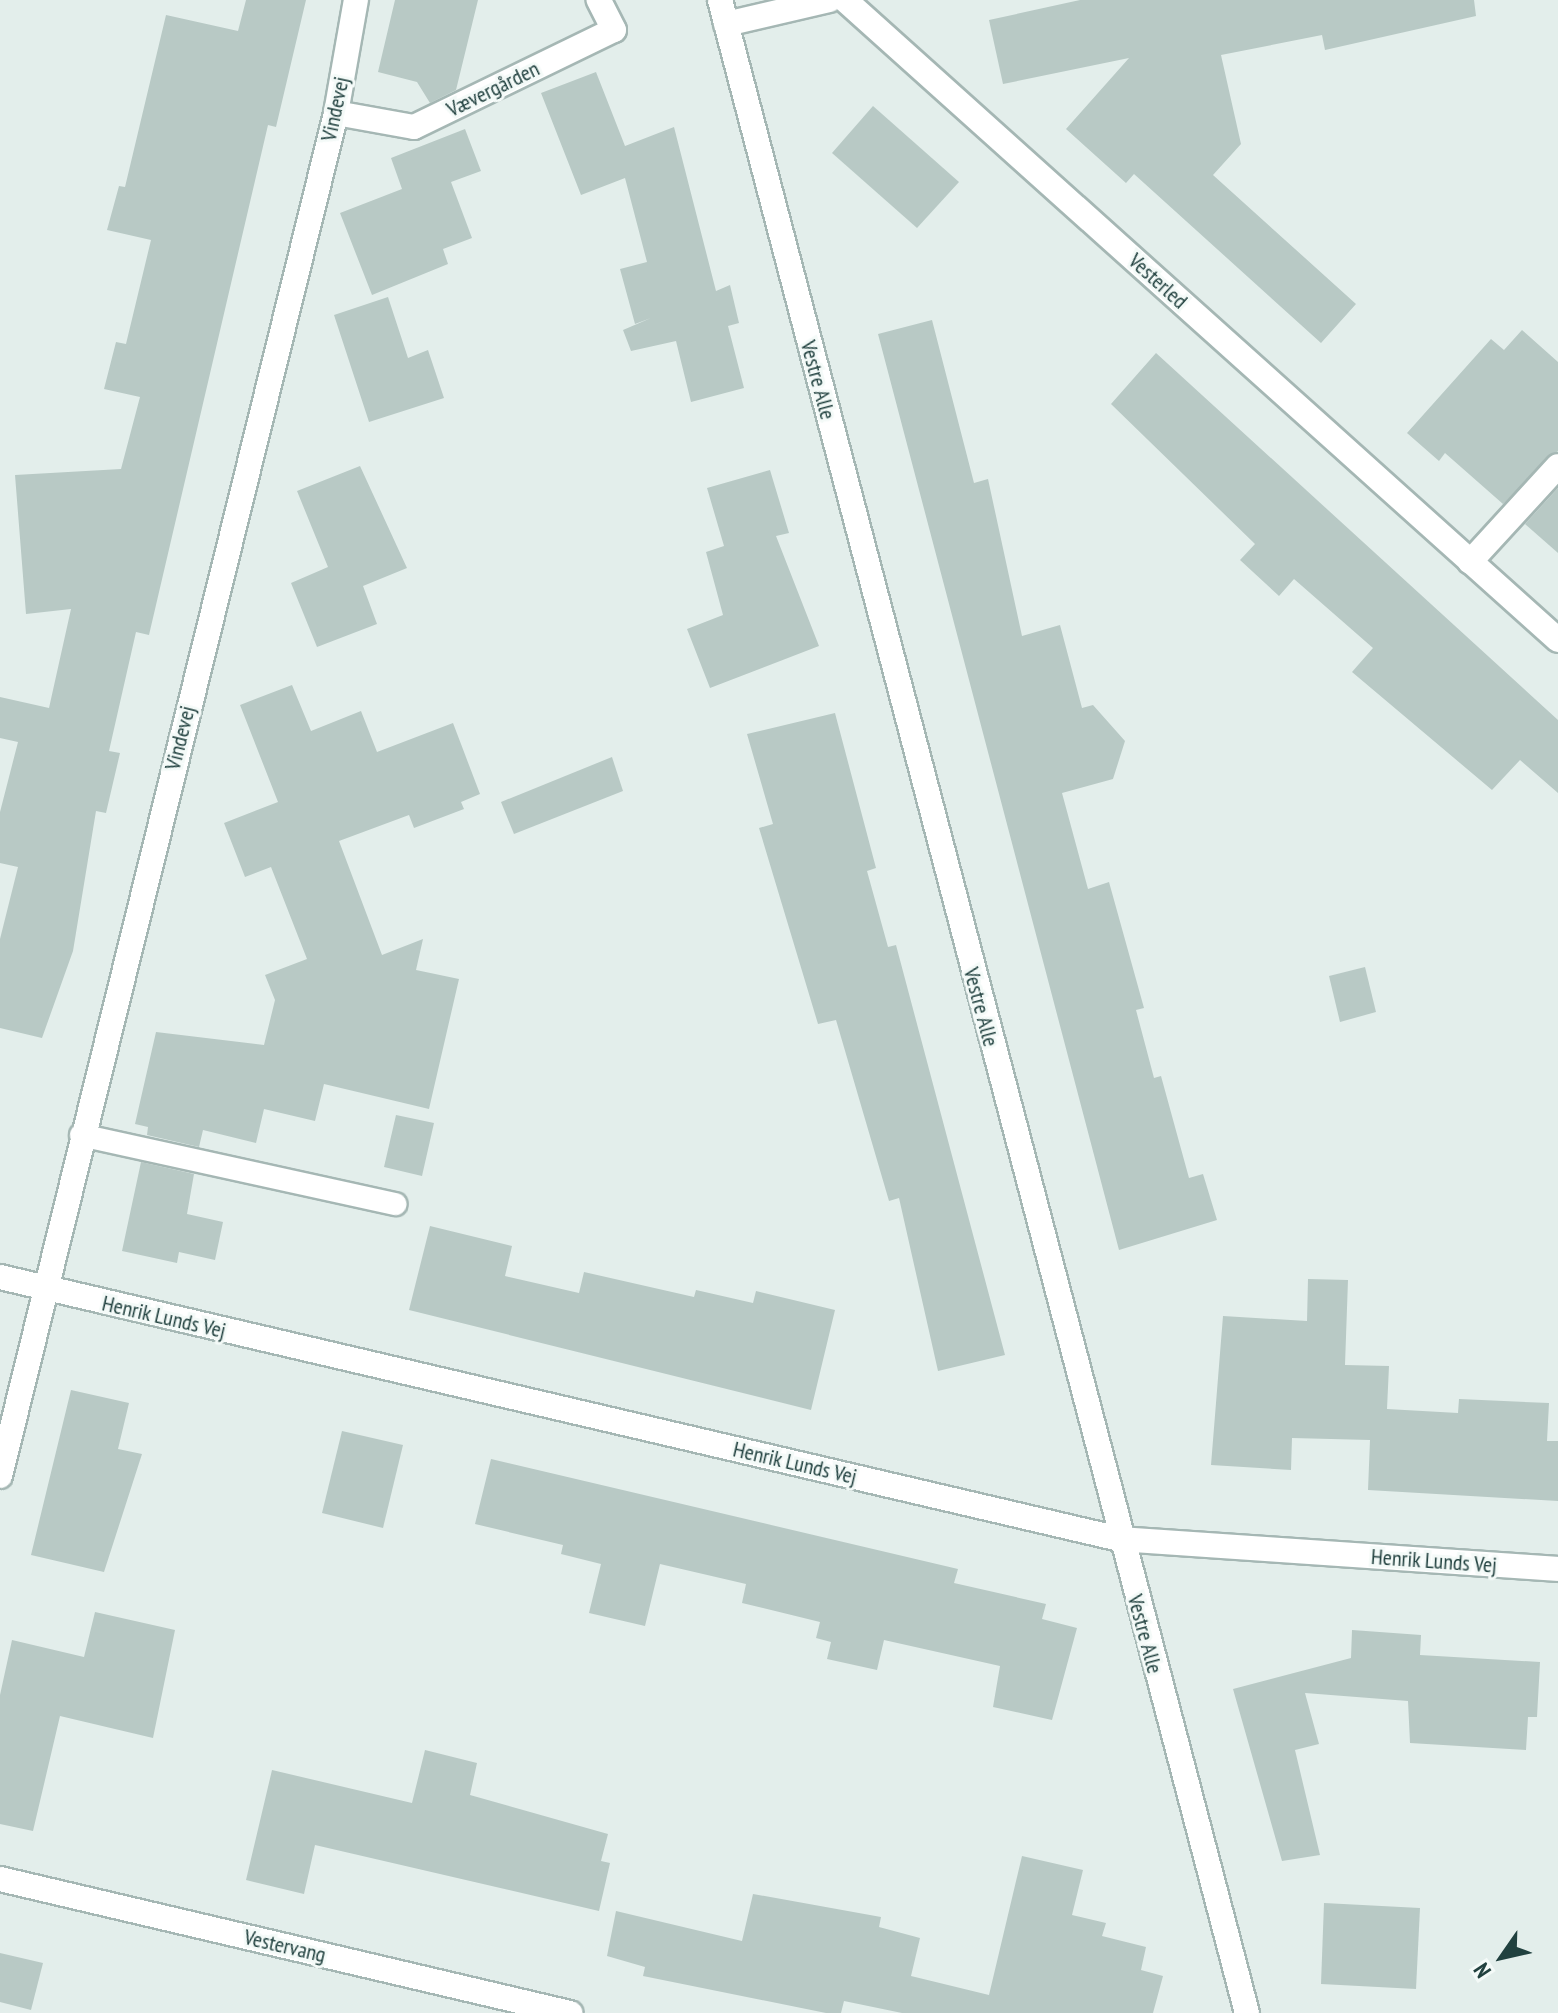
<!DOCTYPE html>
<meta charset="utf-8">
<style>
body{margin:0}
#map{position:relative;width:1558px;height:2013px;overflow:hidden;background:#e3eeeb;font-family:"PT Sans Narrow",sans-serif}
div>[style]{position:absolute}
[style*='--x']{left:calc(var(--x)*1px);top:calc(var(--y)*1px);width:calc(var(--w)*1px);rotate:calc(var(--a)*1deg)}
.building>*{inset:0;background:#b8c9c5}
.roads{filter:drop-shadow(2px 0 #a5b7b4) drop-shadow(-2px 0 #a5b7b4) drop-shadow(0 2px #a5b7b4) drop-shadow(0 -2px #a5b7b4)}
.lane>*{height:22px;margin:-11px;padding:0 11px;transform-origin:11px;border-radius:11px;background:#fff}
.street>*{height:24px;margin:-12px;padding:0 12px;transform-origin:12px;border-radius:12px;background:#fff}
.secondary>*{height:24px;margin:-12px;padding:0 12px;transform-origin:12px;border-radius:12px;background:#fff}
span{translate:-50% -50%;white-space:nowrap;text-align:center;line-height:1.15;-webkit-text-stroke:6px #f4faf8;paint-order:stroke}
.street-label{font-size:22px;color:#21413f}
.north{position:absolute;left:1462px;top:1917px;width:80px;height:80px;-webkit-text-stroke:6px #f4faf8;paint-order:stroke;rotate:236deg;font-size:22px;font-weight:700;line-height:32px;text-align:center;color:#21413f}
.north::after{content:'';display:block;margin:auto;width:28px;height:36px;background:#21413f;clip-path:polygon(50% 0,100% 100%,50% 72%,0 100%)}
</style>
<div id="map">
<div class="building">
<div style="clip-path:polygon(246px 0,306px 0,276px 127px,268px 125px,149px 635px,136px 632px,109px 751px,120px 753px,106px 813px,96px 811px,73px 951px,42px 1038px,0 1028px,0 939px,18px 867px,0 863px,0 812px,18px 742px,0 738px,0 697px,49px 708px,71px 609px,26px 614px,15px 475px,121px 469px,140px 397px,104px 389px,116px 342px,126px 344px,151px 240px,107px 230px,119px 186px,125px 187px,166px 15px,238px 31px)"></div>
<div style="clip-path:polygon(395px 0,478px 0,456px 90px,430px 103px,417px 82px,378px 72px)"></div>
<div style="clip-path:polygon(1080px 0,1474px 0,1476px 16px,1325px 50px,1322px 35px,1221px 55px,1241px 144px,1213px 175px,1356px 304px,1321px 343px,1134px 174px,1126px 183px,1066px 129px,1129px 58px,1003px 84px,989px 20px)"></div>
<div style="clip-path:polygon(596px 72px,625px 146px,674px 127px,716px 291px,730px 285px,739px 323px,728px 326px,744px 388px,691px 402px,676px 341px,631px 351px,623px 330px,651px 318px,635px 324px,620px 269px,647px 262px,625px 178px,581px 195px,541px 93px)"></div>
<div style="clip-path:polygon(873px 106px,959px 182px,917px 228px,832px 153px)"></div>
<div style="clip-path:polygon(465px 129px,481px 171px,451px 182px,472px 238px,443px 249px,448px 264px,372px 295px,340px 213px,402px 189px,391px 158px)"></div>
<div style="clip-path:polygon(388px 297px,408px 358px,428px 350px,444px 398px,369px 422px,334px 315px)"></div>
<div style="clip-path:polygon(932px 320px,974px 483px,988px 479px,1022px 636px,1060px 625px,1082px 708px,1093px 705px,1125px 741px,1113px 779px,1062px 793px,1088px 889px,1109px 882px,1144px 1008px,1136px 1010px,1154px 1078px,1161px 1076px,1189px 1178px,1203px 1174px,1217px 1220px,1119px 1250px,878px 334px)"></div>
<div style="clip-path:polygon(1522px 330px,1558px 362px,1558px 451px,1503px 504px,1445px 453px,1439px 461px,1407px 433px,1491px 339px,1504px 350px)"></div>
<div style="clip-path:polygon(1156px 353px,1558px 720px,1558px 793px,1520px 760px,1492px 790px,1352px 672px,1373px 648px,1294px 579px,1279px 596px,1240px 560px,1255px 544px,1111px 404px)"></div>
<div style="clip-path:polygon(360px 466px,407px 568px,363px 586px,377px 624px,317px 647px,291px 583px,328px 567px,297px 491px)"></div>
<div style="clip-path:polygon(770px 470px,789px 533px,776px 536px,819px 646px,710px 688px,687px 629px,723px 615px,706px 552px,724px 546px,707px 488px)"></div>
<div style="clip-path:polygon(1558px 488px,1558px 553px,1525px 524px)"></div>
<div style="clip-path:polygon(292px 685px,311px 731px,361px 711px,377px 752px,453px 723px,480px 794px,461px 802px,464px 809px,414px 828px,409px 815px,339px 841px,382px 955px,423px 939px,416px 970px,459px 979px,429px 1109px,324px 1084px,315px 1121px,264px 1109px,256px 1143px,203px 1130px,199px 1147px,147px 1135px,148px 1127px,135px 1124px,156px 1032px,264px 1045px,275px 1000px,265px 975px,307px 959px,271px 867px,245px 877px,224px 823px,278px 802px,240px 705px)"></div>
<div style="clip-path:polygon(835px 713px,876px 868px,867px 871px,888px 947px,896px 945px,1005px 1355px,938px 1371px,899px 1198px,889px 1201px,836px 1020px,818px 1024px,759px 828px,773px 824px,747px 734px)"></div>
<div style="clip-path:polygon(612px 757px,623px 791px,514px 834px,501px 802px)"></div>
<div style="clip-path:polygon(1365px 967px,1376px 1012px,1340px 1022px,1329px 976px)"></div>
<div style="clip-path:polygon(396px 1115px,434px 1123px,422px 1176px,384px 1167px)"></div>
<div style="clip-path:polygon(141px 1162px,194px 1174px,187px 1214px,223px 1222px,215px 1260px,179px 1252px,177px 1263px,122px 1251px)"></div>
<div style="clip-path:polygon(430px 1226px,512px 1246px,505px 1276px,579px 1293px,584px 1272px,694px 1297px,696px 1290px,753px 1303px,756px 1291px,835px 1310px,811px 1410px,409px 1310px)"></div>
<div style="clip-path:polygon(1308px 1279px,1348px 1280px,1345px 1365px,1389px 1366px,1387px 1409px,1458px 1413px,1459px 1399px,1549px 1403px,1547px 1441px,1558px 1441px,1558px 1501px,1368px 1490px,1370px 1440px,1292px 1438px,1291px 1470px,1211px 1465px,1223px 1316px,1307px 1321px)"></div>
<div style="clip-path:polygon(71px 1390px,129px 1403px,118px 1449px,142px 1454px,104px 1572px,31px 1555px)"></div>
<div style="clip-path:polygon(342px 1431px,403px 1445px,383px 1528px,322px 1513px)"></div>
<div style="clip-path:polygon(491px 1459px,958px 1569px,954px 1583px,1046px 1604px,1042px 1619px,1077px 1628px,1052px 1720px,993px 1707px,1000px 1666px,884px 1640px,877px 1670px,827px 1659px,831px 1642px,816px 1638px,820px 1622px,742px 1603px,746px 1584px,660px 1564px,645px 1626px,589px 1613px,601px 1564px,561px 1554px,563px 1545px,475px 1524px)"></div>
<div style="clip-path:polygon(95px 1612px,175px 1630px,153px 1738px,60px 1716px,33px 1831px,0 1824px,0 1695px,12px 1640px,84px 1657px)"></div>
<div style="clip-path:polygon(1352px 1630px,1421px 1635px,1420px 1655px,1540px 1662px,1537px 1717px,1528px 1717px,1526px 1750px,1410px 1743px,1408px 1701px,1305px 1693px,1319px 1744px,1295px 1750px,1320px 1855px,1282px 1861px,1233px 1689px,1351px 1658px)"></div>
<div style="clip-path:polygon(425px 1750px,477px 1763px,470px 1795px,608px 1834px,601px 1861px,610px 1863px,599px 1911px,315px 1845px,304px 1894px,246px 1880px,272px 1770px,412px 1803px)"></div>
<div style="clip-path:polygon(1022px 1856px,1083px 1870px,1072px 1915px,1106px 1923px,1102px 1936px,1146px 1947px,1141px 1970px,1163px 1976px,1153px 2013px,902px 2013px,844px 2001px,841px 2013px,826px 2013px,643px 1976px,645px 1967px,607px 1956px,616px 1911px,742px 1941px,753px 1894px,881px 1917px,879px 1927px,920px 1938px,911px 1976px,989px 1995px)"></div>
<div style="clip-path:polygon(1324px 1903px,1420px 1908px,1416px 1989px,1321px 1984px)"></div>
<div style="clip-path:polygon(0 1953px,43px 1963px,31px 2010px,0 2002px)"></div>
</div>
<div class="roads">
<div class="lane">
<div style="--x:81;--y:1135;--w:322;--a:12.4"></div>
</div>
<div class="street">
<div style="--x:720;--y:0;--w:2081;--a:75.33"></div>
<div style="--x:845;--y:0;--w:958;--a:41.91"></div>
<div style="--x:726;--y:24;--w:106;--a:-13.1"></div>
<div style="--x:336;--y:113;--w:79;--a:10.2"></div>
<div style="--x:414;--y:127;--w:222;--a:-25.9"></div>
<div style="--x:614;--y:30;--w:34;--a:-117"></div>
<div style="--x:1470;--y:562;--w:130;--a:-47.5"></div>
<div style="--x:0;--y:1277;--w:1150;--a:13.17"></div>
<div style="--x:1120;--y:1539;--w:439;--a:3.9"></div>
<div style="--x:0;--y:1879;--w:586;--a:13.23"></div>
</div>
<div class="secondary">
<div style="--x:0;--y:1476;--w:1404;--a:-76.15"></div>
<div style="--x:336;--y:113;--w:115;--a:-80"></div>
</div>
</div>
<div class="street-label">
<span style="left:493px;top:89px;rotate:-26deg">Vævergården</span>
<span style="left:335px;top:109px;rotate:-78deg">Vindevej</span>
<span style="left:1158px;top:281px;rotate:42deg">Vesterled</span>
<span style="left:818px;top:380px;rotate:75deg">Vestre Alle</span>
<span style="left:180px;top:738px;rotate:-76deg">Vindevej</span>
<span style="left:981px;top:1007px;rotate:75deg">Vestre Alle</span>
<span style="left:164px;top:1317px;rotate:13deg">Henrik Lunds Vej</span>
<span style="left:795px;top:1463px;rotate:13deg">Henrik Lunds Vej</span>
<span style="left:1434px;top:1561px;rotate:4deg">Henrik Lunds Vej</span>
<span style="left:1145px;top:1634px;rotate:75deg">Vestre Alle</span>
<span style="left:285px;top:1946px;rotate:13deg">Vestervang</span>
</div>
<div class="north">N</div>
</div>
